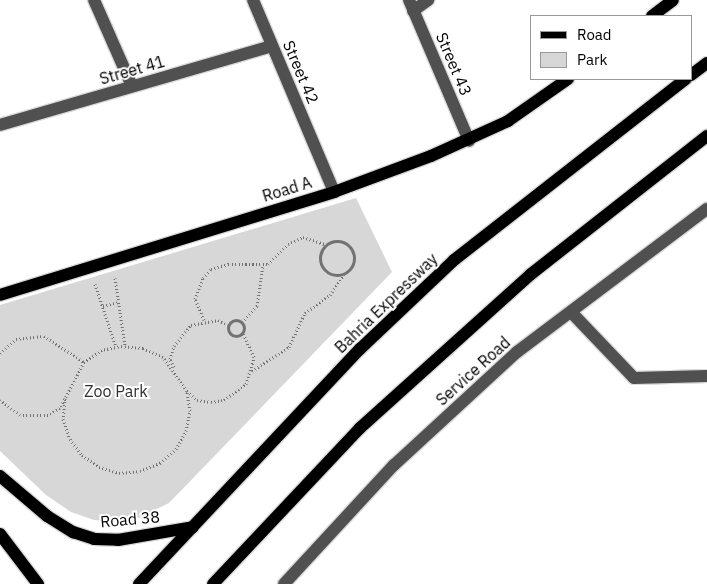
<!DOCTYPE html>
<style>
body{margin:0}
#map{position:relative;width:707px;height:584px;overflow:hidden;background:#fff;font-family:"IBM Plex Sans",sans-serif}
div>[style]{position:absolute}
[style*='--x']{left:calc(var(--x)*1px);top:calc(var(--y)*1px);width:calc(var(--w)*1px);rotate:calc(var(--a)*1deg)}
.green>*{inset:0;background:#d7d7d7}
.path>*{height:3px;margin-top:-1.5px;transform-origin:0;background:repeating-linear-gradient(90deg,#727272 0 1px,transparent 0 3.5px)}
.path>.ring{margin:-1.5px;padding:0;box-sizing:content-box;background:none;border:3px solid #727272;border-radius:50%}
.roads{filter:drop-shadow(1px 0 #dbdbdb) drop-shadow(-1px 0 #dbdbdb) drop-shadow(0 1px #dbdbdb) drop-shadow(0 -1px #dbdbdb)}
.minor>*{height:12px;margin:-6px;padding:0 6px;transform-origin:6px;border-radius:6px;background:#505050}
.major>*{height:12px;margin:-6px;padding:0 6px;transform-origin:6px;border-radius:6px;background:#000}
span{translate:-50% -50%;white-space:nowrap;text-align:center;line-height:1.15;-webkit-text-stroke:4px #fff;paint-order:stroke}
.street-label{font-size:16px;color:#000}
.park-label{font-size:16px;color:#2e2e2e}
.legend{position:absolute;left:530px;top:15px;width:162px;height:65px;box-sizing:border-box;background:#fff;border:1px solid #999;margin:0;padding:6px 9px;list-style:none;font-size:15px;color:#000}
.legend li{display:flex;align-items:center;gap:10px;height:25px}
.legend b{width:25px;border:1px solid #999}
</style>
<div id="map">
<div class="green">
<div style="clip-path:polygon(356px 198px,392px 272px,169px 503px,136px 519px,117px 522px,94px 520px,71px 512px,46px 495px,0 451px,0 305px)"></div>
</div>
<div class="path">
<div class="ring" style="left:320px;top:241px;width:31px;height:31px"></div>
<div style="--x:115;--y:278;--w:69;--a:81.6"></div>
<div style="--x:95;--y:284;--w:66;--a:71.6"></div>
<div style="--x:103;--y:306;--w:16;--a:-14"></div>
<div class="ring" style="left:228px;top:320px;width:13px;height:13px"></div>
<div style="--x:204;--y:320;--w:23;--a:-113"></div>
<div style="--x:195;--y:299;--w:22;--a:-69"></div>
<div style="--x:203;--y:278;--w:12;--a:-48"></div>
<div style="--x:211;--y:269;--w:18;--a:-16"></div>
<div style="--x:228;--y:264;--w:40;--a:0"></div>
<div style="--x:268;--y:264;--w:28;--a:-45"></div>
<div style="--x:288;--y:244;--w:17;--a:-25"></div>
<div style="--x:303;--y:237;--w:25;--a:18"></div>
<div style="--x:242;--y:322;--w:22;--a:-47"></div>
<div style="--x:257;--y:306;--w:41;--a:-81.7"></div>
<div style="--x:0;--y:353;--w:21;--a:-41"></div>
<div style="--x:16;--y:339;--w:28;--a:-6"></div>
<div style="--x:44;--y:336;--w:48;--a:33"></div>
<div style="--x:84;--y:362;--w:52;--a:117.6"></div>
<div style="--x:60;--y:408;--w:14;--a:150"></div>
<div style="--x:48;--y:415;--w:28;--a:180"></div>
<div style="--x:20;--y:415;--w:25;--a:-143"></div>
<div style="--x:174;--y:367;--w:9;--a:-117"></div>
<div style="--x:170;--y:359;--w:14;--a:-73"></div>
<div style="--x:174;--y:346;--w:27;--a:-51"></div>
<div style="--x:191;--y:325;--w:27;--a:-10"></div>
<div style="--x:218;--y:320;--w:11;--a:27"></div>
<div style="--x:252;--y:371;--w:44;--a:-33"></div>
<div style="--x:289;--y:347;--w:38;--a:-65"></div>
<div style="--x:305;--y:313;--w:31;--a:-36"></div>
<div style="--x:330;--y:295;--w:25;--a:-56"></div>
<div style="--x:187;--y:391;--w:13;--a:42"></div>
<div style="--x:197;--y:400;--w:14;--a:8"></div>
<div style="--x:211;--y:402;--w:13;--a:-9"></div>
<div style="--x:224;--y:400;--w:27;--a:-36"></div>
<div style="--x:246;--y:384;--w:28;--a:-73"></div>
<div style="--x:254;--y:357;--w:26;--a:-115"></div>
<div style="--x:65;--y:398;--w:21;--a:95"></div>
<div style="--x:63;--y:419;--w:21;--a:71"></div>
<div style="--x:70;--y:439;--w:20;--a:53"></div>
<div style="--x:82;--y:455;--w:21;--a:35"></div>
<div style="--x:99;--y:467;--w:21;--a:17"></div>
<div style="--x:119;--y:473;--w:21;--a:-5"></div>
<div style="--x:140;--y:471;--w:22;--a:-22"></div>
<div style="--x:160;--y:463;--w:21;--a:-41"></div>
<div style="--x:176;--y:449;--w:21;--a:-61"></div>
<div style="--x:186;--y:431;--w:20;--a:-79"></div>
<div style="--x:190;--y:411;--w:20;--a:-99"></div>
<div style="--x:187;--y:391;--w:42;--a:-125.2"></div>
<div style="--x:163;--y:357;--w:22;--a:-156"></div>
<div style="--x:143;--y:348;--w:21;--a:-175"></div>
<div style="--x:122;--y:346;--w:20;--a:169"></div>
<div style="--x:102;--y:350;--w:22;--a:146"></div>
</div>
<div class="roads">
<div class="minor">
<div style="--x:94;--y:0;--w:94;--a:66.2"></div>
<div style="--x:253;--y:0;--w:208;--a:67.1"></div>
<div style="--x:409;--y:0;--w:153;--a:66.9"></div>
<div style="--x:413;--y:11;--w:19;--a:-36"></div>
<div style="--x:0;--y:125;--w:283;--a:-16.2"></div>
<div style="--x:571;--y:312;--w:91;--a:46.3"></div>
<div style="--x:634;--y:378;--w:73;--a:-1.6"></div>
<div style="--x:284;--y:584;--w:162;--a:-47.3"></div>
<div style="--x:394;--y:465;--w:167;--a:-42.6"></div>
<div style="--x:517;--y:352;--w:238;--a:-37"></div>
</div>
<div class="major">
<div style="--x:652;--y:16;--w:26;--a:-37"></div>
<div style="--x:691;--y:75;--w:20;--a:-37"></div>
<div style="--x:0;--y:295;--w:350;--a:-17.1"></div>
<div style="--x:334;--y:192;--w:103;--a:-20.4"></div>
<div style="--x:431;--y:156;--w:85;--a:-24.4"></div>
<div style="--x:508;--y:121;--w:73;--a:-35"></div>
<div style="--x:0;--y:476;--w:62;--a:40.4"></div>
<div style="--x:47;--y:516;--w:31;--a:32"></div>
<div style="--x:73;--y:532;--w:22;--a:18"></div>
<div style="--x:94;--y:539;--w:24;--a:2"></div>
<div style="--x:118;--y:540;--w:76;--a:-9.8"></div>
<div style="--x:0;--y:534;--w:63;--a:52.8"></div>
<div style="--x:139;--y:584;--w:323;--a:-46.8"></div>
<div style="--x:360;--y:349;--w:129;--a:-43.4"></div>
<div style="--x:454;--y:260;--w:294;--a:-38"></div>
<div style="--x:213;--y:584;--w:214;--a:-46.7"></div>
<div style="--x:360;--y:428;--w:230;--a:-42"></div>
<div style="--x:531;--y:274;--w:224;--a:-38.1"></div>
</div>
</div>
<div class="street-label">
<span style="left:454px;top:64px;rotate:67deg">Street 43</span>
<span style="left:132px;top:70px;rotate:-16deg">Street 41</span>
<span style="left:301px;top:72px;rotate:67deg">Street 42</span>
<span style="left:287px;top:189px;rotate:-17deg">Road A</span>
<span style="left:386px;top:303px;rotate:-44deg">Bahria Expressway</span>
<span style="left:473px;top:371px;rotate:-42deg">Service Road</span>
<span style="left:130px;top:519px;rotate:-5deg">Road 38</span>
</div>
<div class="park-label">
<span style="left:116px;top:391px">Zoo Park</span>
</div>
<ul class="legend">
<li><b style="height:6px;background:#000"></b>Road</li>
<li><b style="height:14px;background:#d7d7d7"></b>Park</li>
</ul>
</div>
